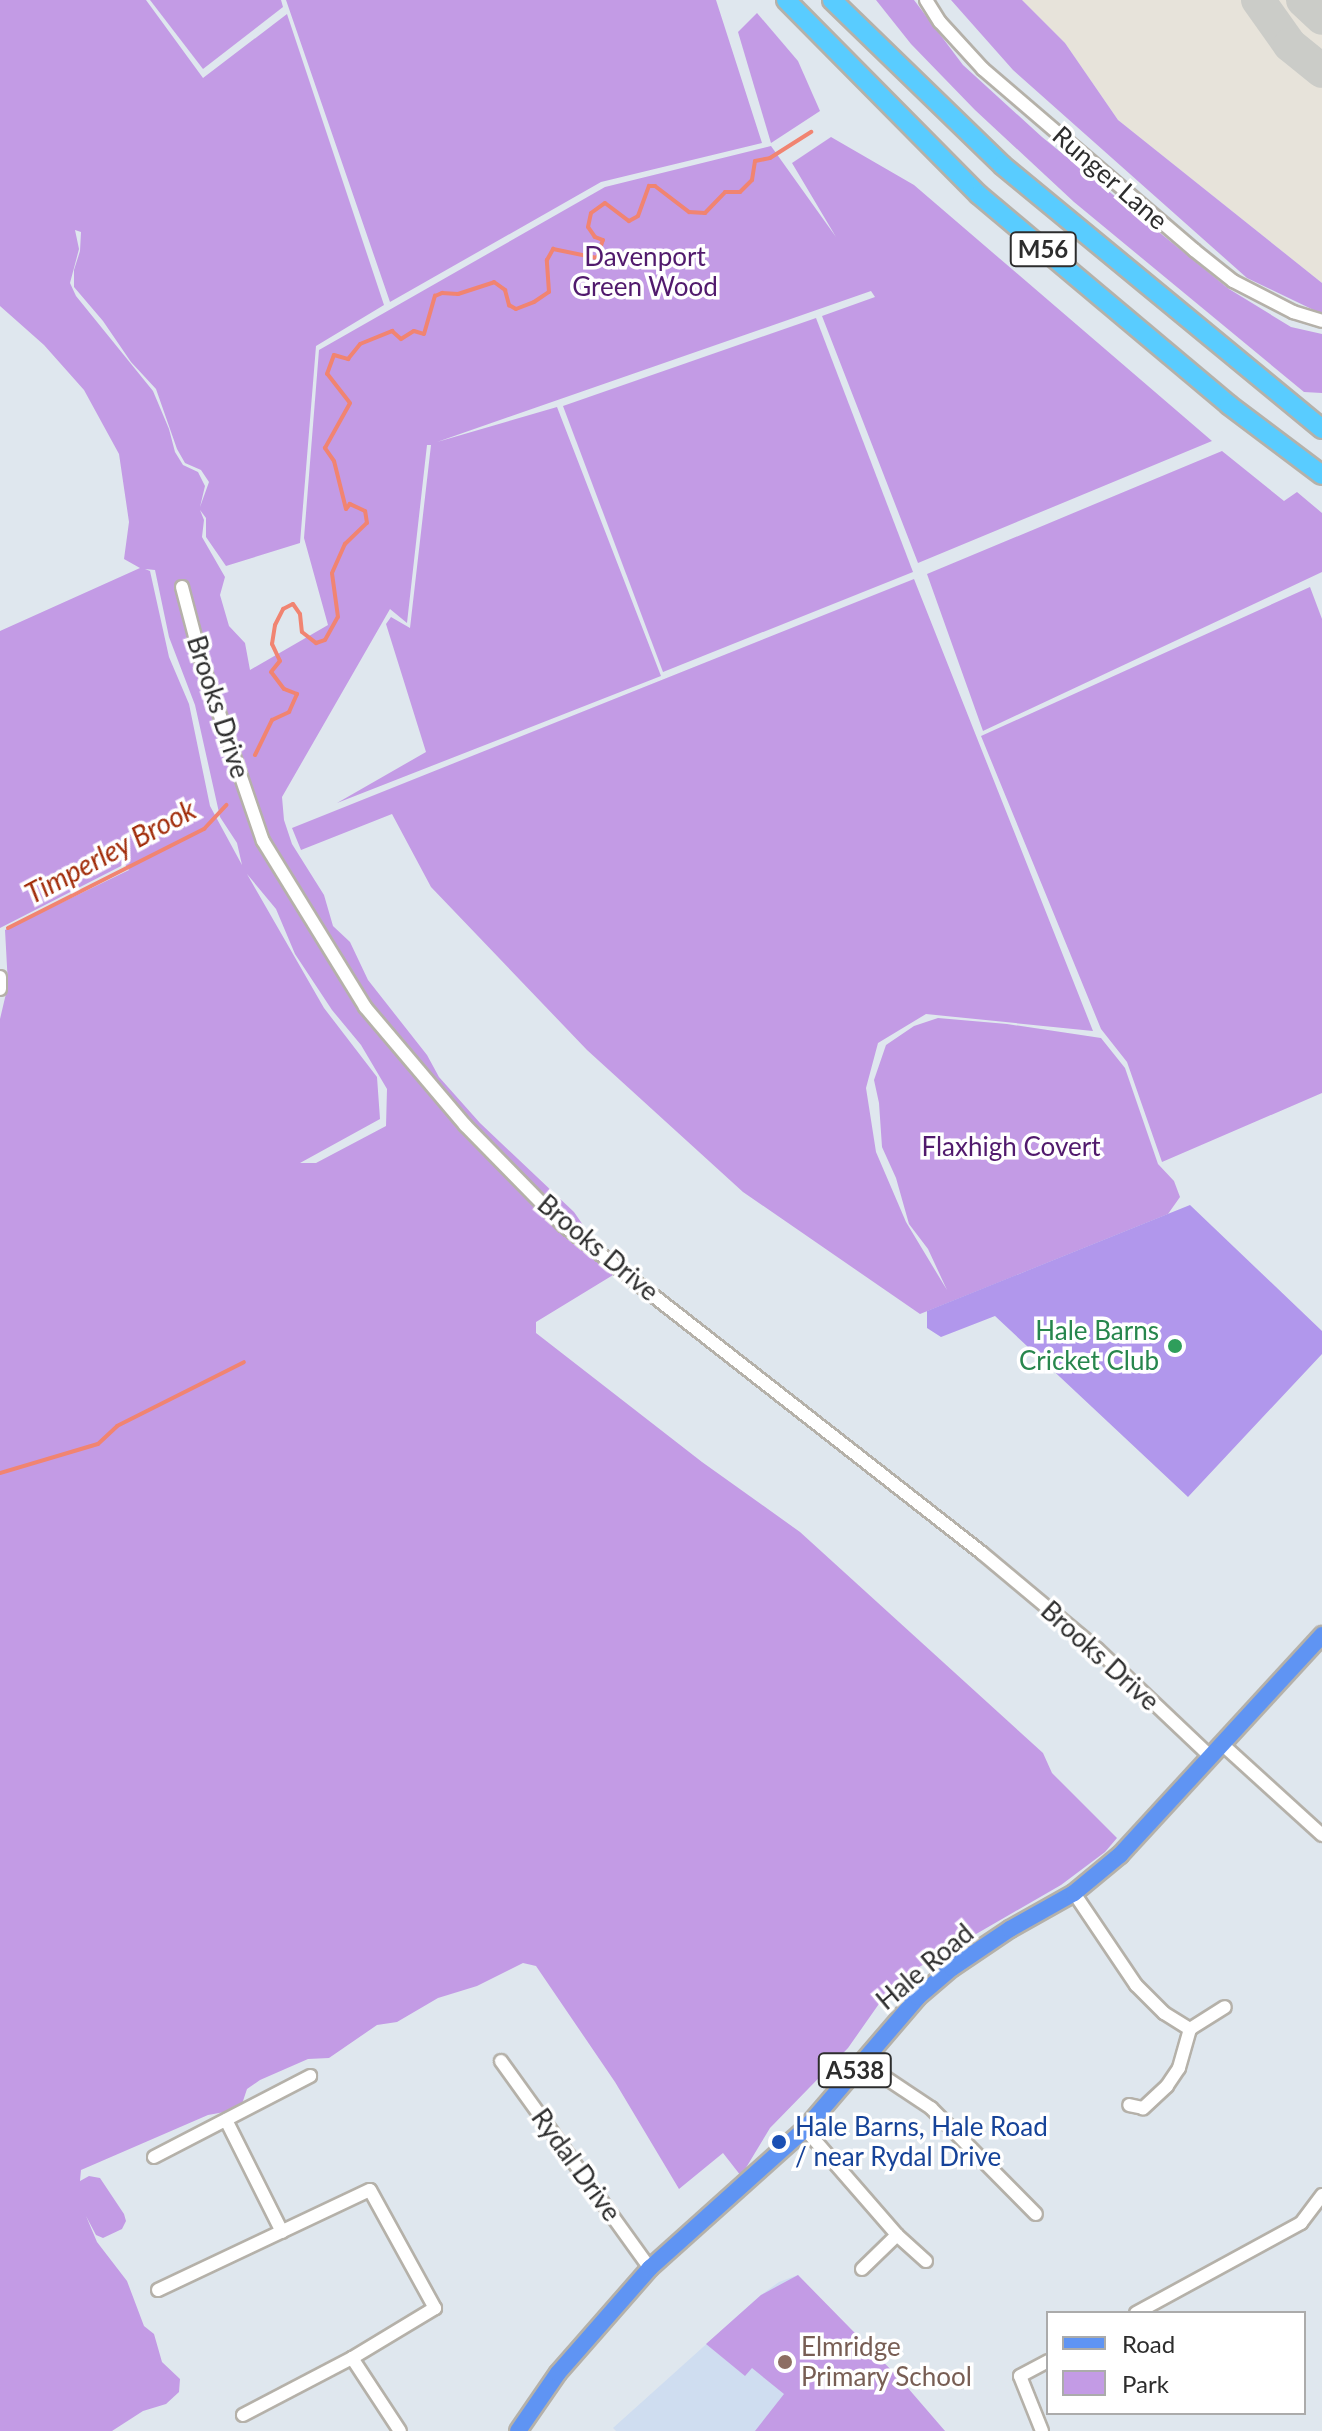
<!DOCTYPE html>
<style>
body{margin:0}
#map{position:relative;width:1322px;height:2431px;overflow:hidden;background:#dfe7ee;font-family:Lato,sans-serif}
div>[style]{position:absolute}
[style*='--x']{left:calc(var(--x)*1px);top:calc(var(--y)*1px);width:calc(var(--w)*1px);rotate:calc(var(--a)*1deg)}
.education>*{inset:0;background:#cfddf0}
.airport>*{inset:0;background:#e7e3da}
.green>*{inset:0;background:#c39be5}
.pitch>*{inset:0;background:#b197ec}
.stream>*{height:4px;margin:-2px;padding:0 2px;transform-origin:2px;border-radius:2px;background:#f18471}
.taxiway>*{height:34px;margin:-17px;padding:0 17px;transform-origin:17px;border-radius:17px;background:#cbccc8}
.roads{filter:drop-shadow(2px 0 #b5b1a9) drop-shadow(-2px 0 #b5b1a9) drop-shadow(0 2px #b5b1a9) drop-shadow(0 -2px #b5b1a9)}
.minor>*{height:12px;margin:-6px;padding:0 6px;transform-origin:6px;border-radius:6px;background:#fff}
.major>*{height:16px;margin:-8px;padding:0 8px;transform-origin:8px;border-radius:8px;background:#5f94f3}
.highway>*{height:18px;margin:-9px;padding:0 9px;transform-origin:9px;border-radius:9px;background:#59ccff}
.dots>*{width:22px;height:22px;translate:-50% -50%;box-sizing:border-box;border:4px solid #fff;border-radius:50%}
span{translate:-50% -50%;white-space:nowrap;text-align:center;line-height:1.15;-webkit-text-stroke:7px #fff;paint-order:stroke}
.shield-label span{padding:2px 6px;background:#fff;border:2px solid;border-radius:6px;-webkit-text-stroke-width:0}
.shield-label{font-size:24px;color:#2d2d2d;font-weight:700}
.street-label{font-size:26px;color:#2d2d2d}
.park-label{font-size:26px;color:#511a6d}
.leisure-label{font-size:26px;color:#27864d}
.right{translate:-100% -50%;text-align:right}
.transit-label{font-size:26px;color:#164399}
.left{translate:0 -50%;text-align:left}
.education-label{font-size:26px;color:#785e54}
.water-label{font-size:28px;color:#a22d0b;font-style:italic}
.legend{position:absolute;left:1046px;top:2311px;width:260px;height:104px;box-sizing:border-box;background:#fff;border:2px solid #ababab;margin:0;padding:10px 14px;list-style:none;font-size:24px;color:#2d2d2d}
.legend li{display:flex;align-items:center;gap:16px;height:40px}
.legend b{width:40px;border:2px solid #ababab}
</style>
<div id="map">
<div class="education">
<div style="clip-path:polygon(798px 2275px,945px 2431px,616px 2431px,613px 2428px,761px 2295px,779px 2282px)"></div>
</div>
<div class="airport">
<div style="clip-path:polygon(1022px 0,1322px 0,1322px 283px,1118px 120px,1065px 43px)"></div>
</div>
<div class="green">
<div style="clip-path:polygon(evenodd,0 0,146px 0,203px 78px,287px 14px,384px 305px,316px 346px,300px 543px,226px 566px,206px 537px,206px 518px,200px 510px,204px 520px,202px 537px,225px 577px,220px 595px,229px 626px,245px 643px,250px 670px,328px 625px,304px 538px,319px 350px,605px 187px,771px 146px,836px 237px,792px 163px,831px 137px,914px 185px,1212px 441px,918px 563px,822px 316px,875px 297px,871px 291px,437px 442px,557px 407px,661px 676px,337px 803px,426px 752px,386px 624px,391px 617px,410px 628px,431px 445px,427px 445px,407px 623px,390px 609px,282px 797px,284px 820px,292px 844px,324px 895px,333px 926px,350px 942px,368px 980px,427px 1055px,439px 1077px,480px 1123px,574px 1212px,583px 1225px,580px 1239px,618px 1272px,536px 1322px,536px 1333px,702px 1462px,800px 1532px,1043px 1753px,1052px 1773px,1117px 1838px,1105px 1852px,1061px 1885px,895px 1981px,848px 2048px,770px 2128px,741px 2176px,723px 2153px,679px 2189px,615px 2082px,536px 1966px,523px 1963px,477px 1986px,438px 1998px,397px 2022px,377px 2025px,329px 2058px,308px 2059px,260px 2080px,247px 2089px,242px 2104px,230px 2111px,208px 2115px,81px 2170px,80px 2181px,89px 2176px,100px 2178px,124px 2214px,126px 2221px,122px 2229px,103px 2238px,96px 2235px,86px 2216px,97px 2242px,127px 2281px,144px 2326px,154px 2334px,162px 2362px,180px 2379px,179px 2392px,166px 2404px,143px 2411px,112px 2431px,0 2431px,0 1019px,8px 985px,5px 930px,129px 870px,125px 864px,0 928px,0 631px,140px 568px,124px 559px,129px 522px,119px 454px,84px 390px,44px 345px,0 306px,0 0,75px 230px,81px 232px,80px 251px,74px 270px,74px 287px,103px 321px,131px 362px,156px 389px,177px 449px,185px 463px,201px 470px,209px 482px,200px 507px,205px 486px,198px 472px,183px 465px,175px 452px,169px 429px,153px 391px,76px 296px,70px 283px,79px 249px,75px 230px,0 0,145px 569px,155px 570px,169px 637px,195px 705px,220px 817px,237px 843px,242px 865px,210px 806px,189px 704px,169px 657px,150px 571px,145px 569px,0 0,247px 874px,276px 909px,295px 954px,332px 1010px,361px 1045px,387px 1089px,386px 1126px,316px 1163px,300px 1163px,380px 1119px,377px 1077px,324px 1008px,247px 874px)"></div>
<div style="clip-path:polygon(150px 0,281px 0,283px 7px,203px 69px)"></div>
<div style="clip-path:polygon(286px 0,716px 0,762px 143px,601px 182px,390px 302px)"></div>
<div style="clip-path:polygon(876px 0,914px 0,963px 65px,1042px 137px,1229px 289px,1291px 327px,1322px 334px,1322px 393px,1304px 392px,1074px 202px,975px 110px,911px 44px)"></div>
<div style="clip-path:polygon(951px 0,1022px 0,1065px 43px,1118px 120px,1322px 283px,1322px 314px,1247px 278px,1013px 70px)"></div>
<div style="clip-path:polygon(757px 13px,798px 61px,820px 111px,771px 143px,738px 32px)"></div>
<div style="clip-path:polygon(816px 318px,913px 572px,663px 672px,563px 406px)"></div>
<div style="clip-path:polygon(1222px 451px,1284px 501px,1297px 492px,1322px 513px,1322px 572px,983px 731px,927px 574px)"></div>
<div style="clip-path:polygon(914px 579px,1093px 1031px,926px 1014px,878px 1043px,866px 1088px,876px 1152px,906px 1222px,947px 1290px,928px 1249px,909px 1224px,896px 1178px,882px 1147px,879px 1103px,874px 1080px,886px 1045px,914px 1026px,938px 1018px,1007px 1024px,1101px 1038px,1125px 1068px,1158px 1164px,1174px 1181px,1180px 1197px,1168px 1214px,920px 1314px,743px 1192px,587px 1050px,431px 887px,392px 814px,301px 850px,292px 828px)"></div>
<div style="clip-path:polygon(1310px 587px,1322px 619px,1322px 1093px,1162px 1162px,1127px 1062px,1101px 1029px,981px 736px)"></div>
<div style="clip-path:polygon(798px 2275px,901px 2380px,945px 2431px,755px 2431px,784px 2394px,752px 2368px,745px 2376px,706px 2344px,761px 2295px)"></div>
</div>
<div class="pitch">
<div style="clip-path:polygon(1190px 1205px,1322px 1331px,1322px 1354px,1188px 1497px,995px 1316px,941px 1337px,927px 1328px,927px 1311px)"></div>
</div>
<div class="stream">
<div style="--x:255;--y:755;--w:39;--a:-64"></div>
<div style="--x:272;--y:720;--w:19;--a:-25"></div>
<div style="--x:289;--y:712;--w:20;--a:-66"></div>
<div style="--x:297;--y:694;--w:14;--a:-159"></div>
<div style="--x:284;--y:689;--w:21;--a:-127"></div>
<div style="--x:271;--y:672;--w:14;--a:-51"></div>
<div style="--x:280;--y:661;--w:19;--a:-115"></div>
<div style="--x:272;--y:644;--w:19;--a:-81"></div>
<div style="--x:275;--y:625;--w:18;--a:-63"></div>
<div style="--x:283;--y:609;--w:11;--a:-27"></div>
<div style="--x:293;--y:604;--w:12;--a:55"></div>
<div style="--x:300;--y:614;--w:18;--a:84"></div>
<div style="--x:302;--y:632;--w:18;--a:38"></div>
<div style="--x:316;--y:643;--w:9;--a:-18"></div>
<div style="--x:325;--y:640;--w:26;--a:-61"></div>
<div style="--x:338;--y:617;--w:44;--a:-97.8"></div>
<div style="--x:332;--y:573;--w:32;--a:-66"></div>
<div style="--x:345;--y:544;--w:30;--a:-44"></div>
<div style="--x:367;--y:523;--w:12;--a:-99"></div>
<div style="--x:365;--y:511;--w:17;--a:-155"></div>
<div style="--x:350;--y:504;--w:6;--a:129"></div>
<div style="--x:346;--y:509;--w:49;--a:-104"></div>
<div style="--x:334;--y:461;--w:16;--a:-125"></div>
<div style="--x:325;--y:448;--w:51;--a:-60.9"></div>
<div style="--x:350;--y:403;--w:37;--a:-128"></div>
<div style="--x:327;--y:374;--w:20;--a:-70"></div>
<div style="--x:334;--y:355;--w:15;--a:16"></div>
<div style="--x:348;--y:359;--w:19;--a:-51"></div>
<div style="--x:360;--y:344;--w:35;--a:-22"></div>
<div style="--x:392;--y:331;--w:12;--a:42"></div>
<div style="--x:401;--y:339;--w:15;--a:-32"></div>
<div style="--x:414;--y:331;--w:10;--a:17"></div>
<div style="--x:424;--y:334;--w:40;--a:-74"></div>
<div style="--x:435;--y:296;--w:8;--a:-23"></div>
<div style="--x:442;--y:293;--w:16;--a:4"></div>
<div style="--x:458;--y:294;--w:38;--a:-18"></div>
<div style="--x:494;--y:282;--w:14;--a:36"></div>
<div style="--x:505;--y:290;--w:16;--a:75"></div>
<div style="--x:509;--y:305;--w:8;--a:30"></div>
<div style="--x:516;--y:309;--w:19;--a:-21"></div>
<div style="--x:534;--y:302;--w:18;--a:-34"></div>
<div style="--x:549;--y:292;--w:32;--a:-94"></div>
<div style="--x:547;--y:260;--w:13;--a:-61"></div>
<div style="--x:553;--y:249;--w:45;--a:11.6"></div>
<div style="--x:597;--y:258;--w:19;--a:-72"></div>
<div style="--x:603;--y:240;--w:9;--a:-159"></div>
<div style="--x:595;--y:237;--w:12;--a:-125"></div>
<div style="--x:588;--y:227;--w:14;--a:-78"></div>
<div style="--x:591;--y:213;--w:17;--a:-36"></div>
<div style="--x:605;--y:203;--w:30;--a:37"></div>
<div style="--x:629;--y:221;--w:10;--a:-29"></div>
<div style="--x:638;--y:216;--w:32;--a:-70"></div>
<div style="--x:649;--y:186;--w:6;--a:0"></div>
<div style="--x:655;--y:186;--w:43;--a:37.4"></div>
<div style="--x:689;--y:212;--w:16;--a:4"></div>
<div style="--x:705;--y:213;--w:29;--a:-46"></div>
<div style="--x:725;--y:192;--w:15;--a:0"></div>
<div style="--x:740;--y:192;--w:17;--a:-45"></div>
<div style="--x:752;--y:180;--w:19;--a:-81"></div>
<div style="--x:755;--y:161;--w:15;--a:-11"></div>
<div style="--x:770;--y:158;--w:49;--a:-32.4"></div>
<div style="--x:8;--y:928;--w:220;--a:-26.8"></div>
<div style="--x:204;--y:829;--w:33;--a:-47"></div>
<div style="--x:0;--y:1473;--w:102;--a:-16.5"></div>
<div style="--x:98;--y:1444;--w:26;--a:-43"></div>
<div style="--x:117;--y:1426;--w:142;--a:-26.7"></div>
</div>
<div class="taxiway">
<div style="--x:1258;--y:0;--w:55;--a:54.6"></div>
<div style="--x:1290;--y:45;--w:41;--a:39.1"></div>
<div style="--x:1303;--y:0;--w:26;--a:43"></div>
</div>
<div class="roads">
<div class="minor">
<div style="--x:926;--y:0;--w:26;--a:58"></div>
<div style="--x:940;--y:22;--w:64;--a:47.5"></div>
<div style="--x:983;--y:69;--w:278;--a:40.6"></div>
<div style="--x:1194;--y:250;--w:50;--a:38.5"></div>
<div style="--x:1233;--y:281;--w:68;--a:27.3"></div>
<div style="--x:1293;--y:312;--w:30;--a:17"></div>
<div style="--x:182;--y:587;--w:79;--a:75.3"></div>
<div style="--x:202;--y:663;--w:188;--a:71.1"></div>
<div style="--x:263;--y:841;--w:195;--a:58.4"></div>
<div style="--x:365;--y:1007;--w:155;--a:49.7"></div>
<div style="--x:465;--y:1125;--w:140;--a:45.6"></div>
<div style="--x:563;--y:1225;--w:532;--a:38.05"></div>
<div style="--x:982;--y:1553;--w:150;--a:39.9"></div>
<div style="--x:1097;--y:1649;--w:157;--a:43.5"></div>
<div style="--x:0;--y:977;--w:12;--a:90"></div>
<div style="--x:1222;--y:1744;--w:135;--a:42.3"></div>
<div style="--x:1074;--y:1893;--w:111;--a:56"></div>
<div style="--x:1136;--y:1985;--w:40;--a:45"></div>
<div style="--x:1164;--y:2013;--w:31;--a:32"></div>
<div style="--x:1190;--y:2029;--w:41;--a:105.8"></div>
<div style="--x:1179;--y:2068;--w:22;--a:124"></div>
<div style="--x:1167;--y:2086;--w:33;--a:137"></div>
<div style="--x:1143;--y:2108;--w:14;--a:-168"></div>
<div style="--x:1190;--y:2029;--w:41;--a:-32.2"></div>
<div style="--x:501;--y:2061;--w:255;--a:54.3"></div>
<div style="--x:862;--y:2062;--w:83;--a:33.7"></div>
<div style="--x:931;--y:2108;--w:149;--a:45.3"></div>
<div style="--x:226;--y:2120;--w:125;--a:63.4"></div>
<div style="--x:805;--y:2129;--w:140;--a:49"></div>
<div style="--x:897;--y:2235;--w:39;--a:42"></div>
<div style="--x:154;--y:2157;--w:176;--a:-27.4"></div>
<div style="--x:862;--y:2269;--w:49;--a:-44.2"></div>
<div style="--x:158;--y:2290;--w:234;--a:-25.3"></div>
<div style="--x:370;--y:2190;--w:135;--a:61.2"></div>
<div style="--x:435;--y:2308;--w:97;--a:148.9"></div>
<div style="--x:352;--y:2358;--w:123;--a:152.4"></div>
<div style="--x:1136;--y:2313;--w:188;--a:-28.6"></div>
<div style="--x:1301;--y:2223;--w:35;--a:-53"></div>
<div style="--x:352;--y:2358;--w:87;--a:56.7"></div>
<div style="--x:1042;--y:2431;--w:59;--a:-111.8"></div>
<div style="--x:1020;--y:2376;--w:32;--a:-28"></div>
</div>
<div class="major">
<div style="--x:518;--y:2431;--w:70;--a:-55.4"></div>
<div style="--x:558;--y:2373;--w:140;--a:-48.8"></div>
<div style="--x:650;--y:2268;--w:208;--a:-41.9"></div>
<div style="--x:805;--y:2129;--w:174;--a:-49.4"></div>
<div style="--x:918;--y:1997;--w:45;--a:-40.5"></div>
<div style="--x:952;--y:1968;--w:70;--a:-33.9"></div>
<div style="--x:1010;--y:1929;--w:73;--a:-29.4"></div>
<div style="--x:1074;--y:1893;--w:60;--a:-39.6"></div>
<div style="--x:1120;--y:1855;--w:299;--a:-47.4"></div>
</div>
<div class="highway">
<div style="--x:786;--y:0;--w:274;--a:45.3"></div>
<div style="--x:979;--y:195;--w:326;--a:40"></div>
<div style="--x:1229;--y:405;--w:116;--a:37"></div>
<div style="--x:832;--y:0;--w:237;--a:44.1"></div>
<div style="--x:1002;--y:165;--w:415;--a:39.5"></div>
</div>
</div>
<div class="dots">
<div style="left:1175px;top:1346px;background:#2e9e5b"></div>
<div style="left:779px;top:2142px;background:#1a4fb4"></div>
<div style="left:785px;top:2362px;background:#8d6e63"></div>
</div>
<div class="shield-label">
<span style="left:1043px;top:249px">M56</span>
<span style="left:855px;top:2070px">A538</span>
</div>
<div class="street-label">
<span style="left:1110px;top:178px;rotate:41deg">Runger Lane</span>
<span style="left:218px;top:707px;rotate:72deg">Brooks Drive</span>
<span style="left:598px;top:1248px;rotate:40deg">Brooks Drive</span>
<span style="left:1100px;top:1656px;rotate:42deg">Brooks Drive</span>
<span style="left:925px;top:1967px;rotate:-40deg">Hale Road</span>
<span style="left:576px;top:2165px;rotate:54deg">Rydal Drive</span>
</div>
<div class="park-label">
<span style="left:645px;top:272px">Davenport<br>Green Wood</span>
<span style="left:1011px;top:1147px">Flaxhigh Covert</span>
</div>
<div class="leisure-label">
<span class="right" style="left:1159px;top:1346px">Hale Barns<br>Cricket Club</span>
</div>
<div class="transit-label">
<span class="left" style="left:795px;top:2142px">Hale Barns, Hale Road<br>/ near Rydal Drive</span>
</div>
<div class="education-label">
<span class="left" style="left:801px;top:2362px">Elmridge<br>Primary School</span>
</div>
<div class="water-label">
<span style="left:110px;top:851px;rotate:-28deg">Timperley Brook</span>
</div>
<ul class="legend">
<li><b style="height:10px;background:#5f94f3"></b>Road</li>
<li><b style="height:22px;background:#c39be5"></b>Park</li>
</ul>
</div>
